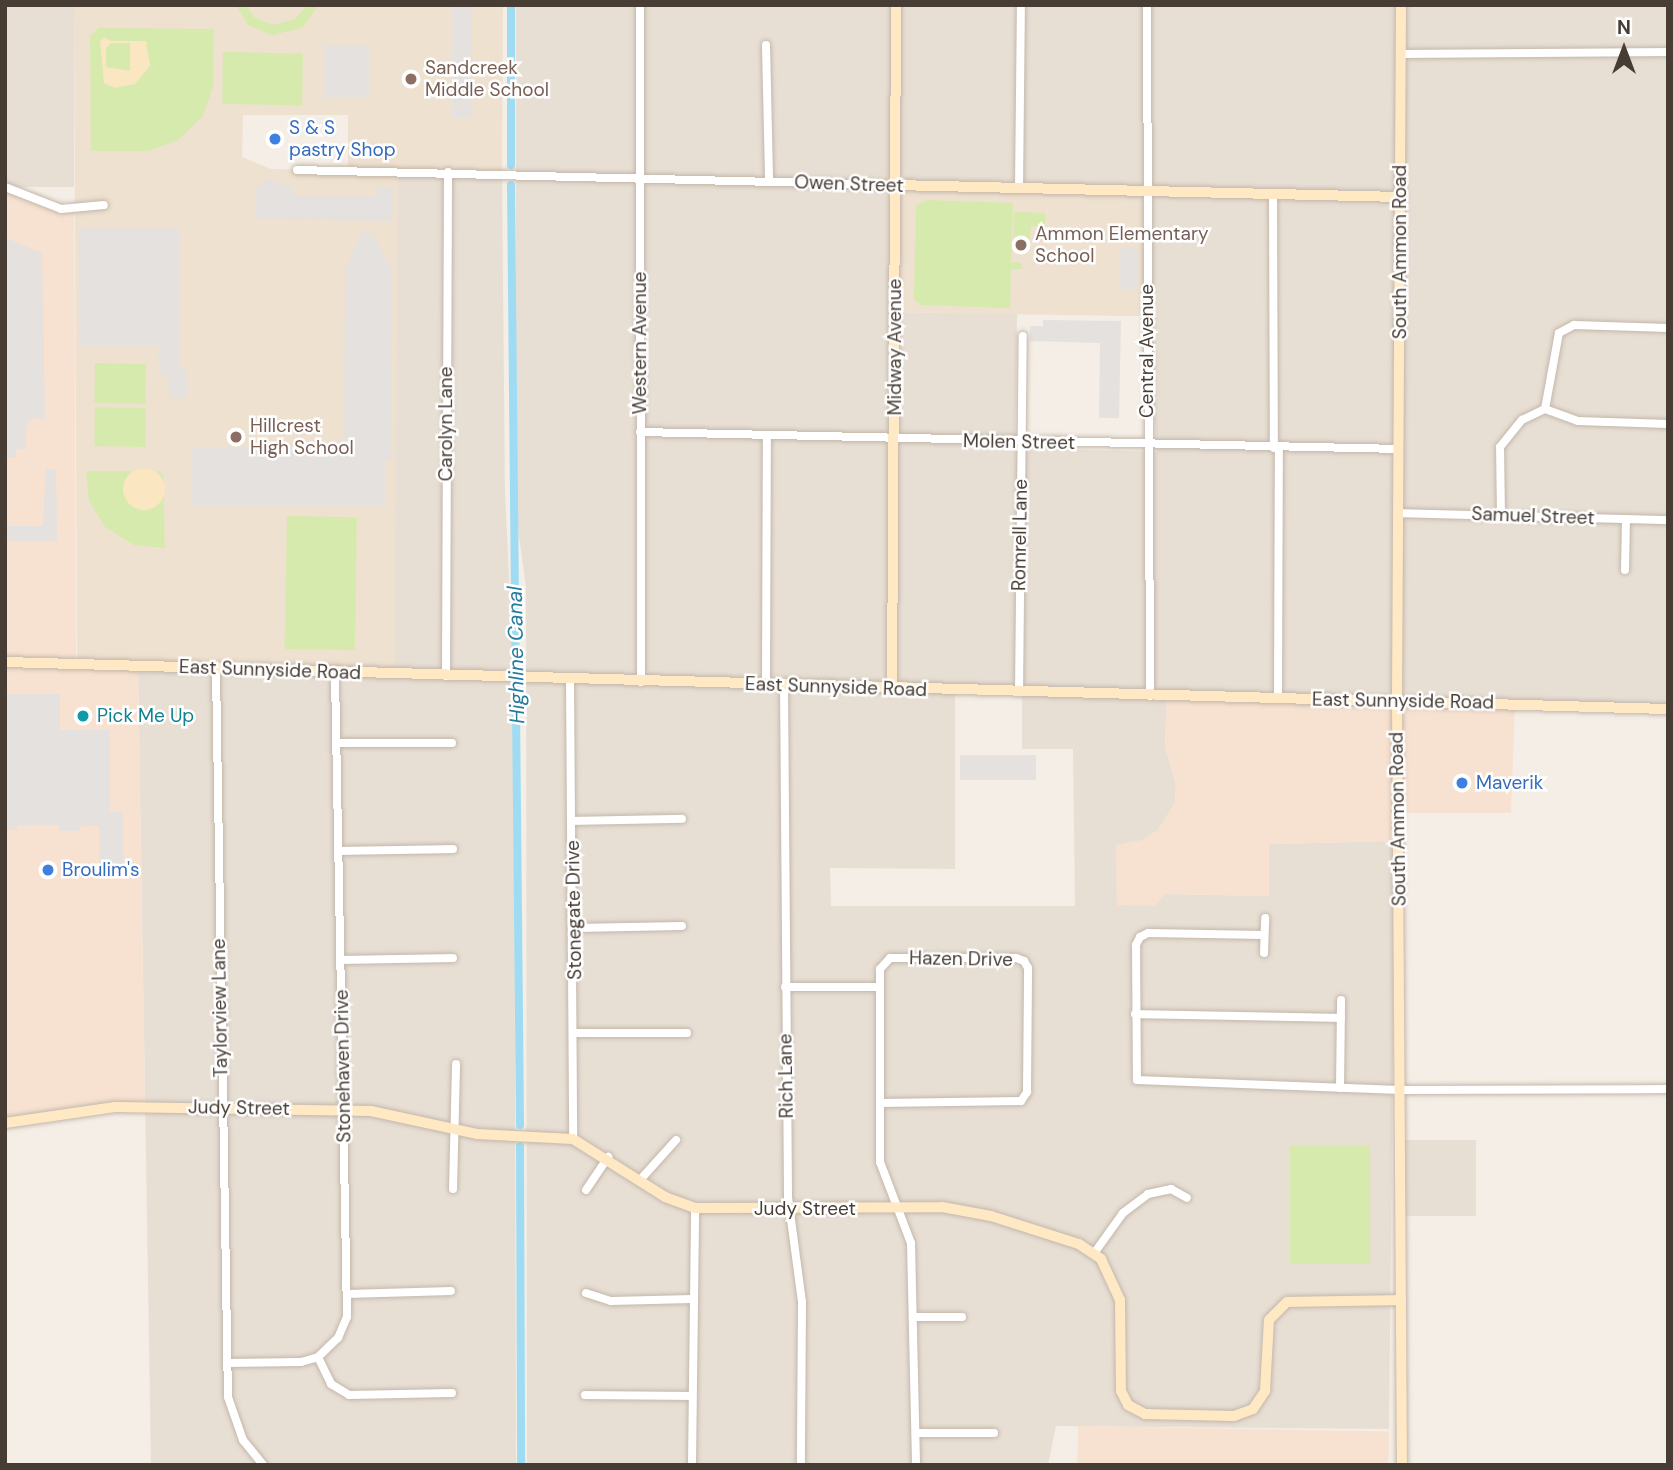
<!DOCTYPE html>
<html>
<head>
<meta charset="utf-8">
<style>
  body { margin:0 }
  #map { position:relative; width:1673px; height:1470px; overflow:hidden; background:#f4eee6; font-family:"DM Sans",sans-serif }
  div>[style] { position:absolute }
  [style*='--x'] { left:calc(var(--x)*1px); top:calc(var(--y)*1px); width:calc(var(--w)*1px); rotate:calc(var(--a)*1deg) }
  .residential>* { inset:0; background:#e8dfd4; transform-origin:0 0 }
  .commercial>* { inset:0; background:#f7e1d0; transform-origin:0 0 }
  .education>* { inset:0; background:#eee1cf; transform-origin:0 0 }
  .green>* { inset:0; background:#d7eaad; transform-origin:0 0 }
  .sand>* { inset:0; background:#fae6c0 }
  .round { border-radius:50% }
  .parking>* { inset:0; background:#e4e1de; transform-origin:0 0 }
  .canal>* { height:8px; margin:-4px; padding:0 4px; transform-origin:4px; border-radius:4px; background:#9fdcf3 }
  .roads { filter:drop-shadow(0 0 2px #c3b7ab) drop-shadow(0 0 2px #c3b7ab) }
  .street>* { height:8px; margin:-4px; padding:0 4px; transform-origin:4px; border-radius:4px; background:#fff }
  .secondary>* { height:10px; margin:-5px; padding:0 5px; transform-origin:5px; border-radius:5px; background:#ffe9c5 }
  .dots>* { width:19px; height:19px; translate:-50% -50%; box-sizing:border-box; border:4px solid #fff; border-radius:50% }
  span { translate:-50% -50%; white-space:nowrap; text-align:center; line-height:1.15; -webkit-text-stroke:5px #fff; paint-order:stroke }
  .education-label { font-size:19px; color:#785e54 }
  .left { translate:0 -50%; text-align:left }
  .shop-label { font-size:19px; color:#366cbe }
  .street-label { font-size:19px; color:#473d35 }
  .culture-label { font-size:19px; color:#0d838f }
  .water-label { font-size:21px; color:#257c9e; font-style:italic }
  .frame { position:absolute; inset:0; border:7px solid #473d35; pointer-events:none }
  .north { position:absolute; left:1589px; top:14px; width:70px; height:70px; -webkit-text-stroke:5px #fff; paint-order:stroke; rotate:0deg; font-size:19px; font-weight:700; line-height:28px; text-align:center; color:#473d35 }
  .north::after { content:''; display:block; margin:auto; width:24px; height:32px; background:#473d35; clip-path:polygon(50% 0,100% 100%,50% 72%,0 100%) }
</style>
</head>
<body>
<div id="map">
  <div class="residential">
    <i style="left:5px;top:5px;width:69px;height:182px"></i>
    <i style="clip-path:polygon(evenodd,516px 5px,1668px 5px,1668px 709px,1167px 697px,1165px 746px,1176px 785px,1175px 803px,1157px 831px,1142px 840px,1166px 894px,1269px 896px,1269px 844px,1395px 841px,1389px 1429px,1056px 1426px,1048px 1465px,527px 1465px,526px 587px,516px 515px,516px 5px,1146px 192px,1148px 318px,1157px 452px,1015px 448px,1017px 314px,895px 312px,1146px 192px,516px 5px,955px 690px,1022px 692px,1022px 749px,1073px 749px,1075px 906px,831px 906px,830px 868px,955px 869px,955px 690px)"></i>
    <i style="clip-path:polygon(398px 172px,502px 173px,505px 493px,514px 678px,516px 1465px,151px 1465px,138px 666px)"></i>
    <i style="left:1404px;top:1140px;width:72px;height:76px"></i>
  </div>
  <div class="commercial">
    <i style="clip-path:polygon(5px 187px,74px 210px,76px 663px,138px 666px,145px 1107px,5px 1123px)"></i>
    <i style="clip-path:polygon(1167px 696px,1515px 704px,1511px 813px,1399px 813px,1395px 841px,1269px 844px,1269px 896px,1166px 894px,1154px 906px,1117px 905px,1116px 845px,1142px 840px,1157px 831px,1175px 803px,1176px 785px,1165px 746px)"></i>
    <i style="left:1078px;top:1426px;width:311px;height:39px;rotate:1deg"></i>
  </div>
  <div class="education">
    <i style="clip-path:polygon(evenodd,74px 5px,503px 5px,502px 173px,398px 172px,394px 674px,77px 664px,74px 5px,243px 115px,348px 115px,348px 171px,271px 169px,242px 157px,243px 115px)"></i>
    <i style="left:895px;top:185px;width:251px;height:127px;rotate:1deg"></i>
  </div>
  <div class="green">
    <i style="clip-path:polygon(236px 5px,246px 5px,254px 17px,273px 25px,295px 19px,307px 5px,319px 5px,302px 28px,272px 35px,248px 25px)"></i>
    <i style="clip-path:polygon(99px 28px,214px 29px,213px 87px,203px 116px,178px 140px,148px 151px,91px 151px,90px 36px)"></i>
    <i style="left:223px;top:52px;width:80px;height:52px;rotate:1deg"></i>
    <i style="clip-path:polygon(926px 200px,1013px 203px,1011px 262px,1022px 263px,1022px 269px,1011px 269px,1010px 308px,921px 305px,914px 299px,916px 206px)"></i>
    <i style="clip-path:polygon(1014px 212px,1045px 213px,1045px 227px,1031px 226px,1030px 240px,1013px 240px)"></i>
    <i style="left:95px;top:363px;width:51px;height:40px;rotate:1deg"></i>
    <i style="left:95px;top:407px;width:51px;height:39px;rotate:1deg"></i>
    <i style="clip-path:polygon(86px 471px,159px 471px,163px 476px,165px 548px,134px 545px,105px 527px,89px 501px)"></i>
    <i style="left:287px;top:516px;width:70px;height:133px;rotate:1deg"></i>
    <i style="left:1290px;top:1146px;width:80px;height:118px"></i>
  </div>
  <div class="sand">
    <i style="clip-path:polygon(evenodd,104px 37px,111px 41px,146px 41px,150px 66px,135px 84px,115px 88px,104px 83px,100px 42px,104px 37px,111px 43px,130px 43px,130px 71px,106px 67px,106px 48px,111px 43px)"></i>
    <i class="round" style="left:123px;top:468px;width:42px;height:42px"></i>
  </div>
  <div class="parking">
    <i style="left:452px;top:5px;width:20px;height:112px"></i>
    <i style="left:324px;top:45px;width:45px;height:52px"></i>
    <i style="clip-path:polygon(266px 179px,291px 187px,295px 195px,377px 196px,377px 187px,393px 187px,392px 221px,256px 219px,256px 189px)"></i>
    <i style="clip-path:polygon(79px 227px,180px 227px,180px 370px,188px 370px,188px 398px,170px 398px,166px 373px,159px 373px,158px 345px,79px 345px)"></i>
    <i style="clip-path:polygon(363px 232px,372px 233px,387px 262px,392px 262px,392px 460px,385px 460px,385px 505px,192px 505px,192px 447px,295px 447px,296px 442px,344px 442px,345px 269px)"></i>
    <i style="clip-path:polygon(5px 238px,42px 253px,45px 419px,31px 419px,26px 425px,26px 449px,16px 449px,16px 458px,5px 458px)"></i>
    <i style="left:1119px;top:248px;width:19px;height:42px"></i>
    <i style="clip-path:polygon(1043px 320px,1121px 321px,1119px 418px,1099px 418px,1100px 343px,1030px 341px,1030px 326px,1043px 326px)"></i>
    <i style="clip-path:polygon(46px 469px,56px 469px,57px 541px,5px 541px,5px 526px,43px 526px)"></i>
    <i style="clip-path:polygon(5px 694px,60px 694px,60px 730px,110px 730px,110px 812px,123px 812px,123px 865px,99px 865px,99px 826px,81px 826px,80px 831px,59px 831px,59px 825px,17px 825px,17px 830px,5px 830px)"></i>
    <i style="left:960px;top:755px;width:76px;height:25px"></i>
  </div>
  <div class="canal">
    <i style="--x:511;--y:5;--w:160;--a:90"></i>
    <i style="--x:511;--y:185;--w:940;--a:89.45"></i>
    <i style="--x:520;--y:1146;--w:319;--a:89.8"></i>
  </div>
  <div class="roads">
    <div class="street">
      <i style="--x:640;--y:5;--w:677;--a:89.92"></i>
      <i style="--x:1147;--y:5;--w:691;--a:89.75"></i>
      <i style="--x:766;--y:45;--w:136;--a:88.7"></i>
      <i style="--x:1401;--y:54;--w:267;--a:-0.4"></i>
      <i style="--x:297;--y:170;--w:598;--a:1.44"></i>
      <i style="--x:5;--y:187;--w:60;--a:21.4"></i>
      <i style="--x:61;--y:209;--w:43;--a:-5.3"></i>
      <i style="--x:1019;--y:189;--w:184;--a:-89.4"></i>
      <i style="--x:1273;--y:194;--w:254;--a:89.8"></i>
      <i style="--x:1545;--y:409;--w:77;--a:-79.6"></i>
      <i style="--x:1559;--y:333;--w:17;--a:-28"></i>
      <i style="--x:1574;--y:325;--w:94;--a:1.8"></i>
      <i style="--x:640;--y:432;--w:758;--a:1.28"></i>
      <i style="--x:1398;--y:513;--w:270;--a:1.5"></i>
      <i style="--x:1501;--y:516;--w:69;--a:-90.8"></i>
      <i style="--x:1500;--y:447;--w:35;--a:-51"></i>
      <i style="--x:1522;--y:420;--w:25;--a:-26"></i>
      <i style="--x:1545;--y:409;--w:35;--a:20"></i>
      <i style="--x:1578;--y:421;--w:90;--a:1.9"></i>
      <i style="--x:1625;--y:570;--w:51;--a:-88.9"></i>
      <i style="--x:216;--y:669;--w:728;--a:89.06"></i>
      <i style="--x:228;--y:1397;--w:46;--a:70.8"></i>
      <i style="--x:243;--y:1440;--w:32;--a:51"></i>
      <i style="--x:446;--y:676;--w:504;--a:-89.77"></i>
      <i style="--x:570;--y:680;--w:459;--a:89.6"></i>
      <i style="--x:766;--y:685;--w:249;--a:-89.8"></i>
      <i style="--x:784;--y:685;--w:512;--a:89.55"></i>
      <i style="--x:788;--y:1197;--w:106;--a:82.4"></i>
      <i style="--x:802;--y:1302;--w:163;--a:90.4"></i>
      <i style="--x:1019;--y:692;--w:356;--a:-89.4"></i>
      <i style="--x:1278;--y:698;--w:250;--a:-89.8"></i>
      <i style="--x:338;--y:743;--w:114;--a:0"></i>
      <i style="--x:573;--y:821;--w:109;--a:-1.1"></i>
      <i style="--x:341;--y:851;--w:112;--a:-1"></i>
      <i style="--x:575;--y:928;--w:107;--a:-1.1"></i>
      <i style="--x:1264;--y:935;--w:116;--a:-179"></i>
      <i style="--x:1148;--y:933;--w:9;--a:153"></i>
      <i style="--x:1140;--y:937;--w:9;--a:117"></i>
      <i style="--x:1136;--y:945;--w:135;--a:89.6"></i>
      <i style="--x:1137;--y:1080;--w:263;--a:2.2"></i>
      <i style="--x:1400;--y:1090;--w:268;--a:-0.2"></i>
      <i style="--x:1264;--y:953;--w:35;--a:-88"></i>
      <i style="--x:342;--y:960;--w:111;--a:-1"></i>
      <i style="--x:785;--y:987;--w:95;--a:0"></i>
      <i style="--x:1135;--y:1014;--w:206;--a:1.1"></i>
      <i style="--x:575;--y:1033;--w:112;--a:0"></i>
      <i style="--x:1340;--y:1088;--w:88;--a:-89.3"></i>
      <i style="--x:880;--y:1103;--w:141;--a:-0.8"></i>
      <i style="--x:1021;--y:1101;--w:11;--a:-56"></i>
      <i style="--x:1027;--y:1092;--w:124;--a:-89.5"></i>
      <i style="--x:1028;--y:968;--w:8;--a:-120"></i>
      <i style="--x:1024;--y:961;--w:9;--a:-159"></i>
      <i style="--x:1016;--y:958;--w:126;--a:180"></i>
      <i style="--x:890;--y:958;--w:15;--a:132"></i>
      <i style="--x:880;--y:969;--w:193;--a:90"></i>
      <i style="--x:880;--y:1162;--w:87;--a:69.1"></i>
      <i style="--x:911;--y:1243;--w:222;--a:88.7"></i>
      <i style="--x:640;--y:1180;--w:54;--a:-48"></i>
      <i style="--x:453;--y:1189;--w:125;--a:-88.6"></i>
      <i style="--x:586;--y:1190;--w:40;--a:-56"></i>
      <i style="--x:1095;--y:1252;--w:48;--a:-54.3"></i>
      <i style="--x:1123;--y:1213;--w:31;--a:-37"></i>
      <i style="--x:1148;--y:1194;--w:24;--a:-12"></i>
      <i style="--x:1171;--y:1189;--w:18;--a:29"></i>
      <i style="--x:586;--y:1293;--w:26;--a:18"></i>
      <i style="--x:611;--y:1301;--w:81;--a:-1.4"></i>
      <i style="--x:347;--y:1294;--w:104;--a:-1.7"></i>
      <i style="--x:915;--y:1317;--w:47;--a:0"></i>
      <i style="--x:318;--y:1357;--w:30;--a:64"></i>
      <i style="--x:331;--y:1384;--w:21;--a:31"></i>
      <i style="--x:349;--y:1395;--w:103;--a:-1.1"></i>
      <i style="--x:227;--y:1363;--w:74;--a:-0.8"></i>
      <i style="--x:301;--y:1362;--w:18;--a:-16"></i>
      <i style="--x:318;--y:1357;--w:28;--a:-44"></i>
      <i style="--x:338;--y:1338;--w:23;--a:-67"></i>
      <i style="--x:347;--y:1317;--w:645;--a:-91.07"></i>
      <i style="--x:585;--y:1395;--w:107;--a:0.5"></i>
      <i style="--x:916;--y:1433;--w:78;--a:0"></i>
      <i style="--x:692;--y:1465;--w:257;--a:-89.3"></i>
    </div>
    <div class="secondary">
      <i style="--x:1401;--y:5;--w:695;--a:90.33"></i>
      <i style="--x:1397;--y:700;--w:765;--a:89.63"></i>
      <i style="--x:895;--y:185;--w:506;--a:1.36"></i>
      <i style="--x:5;--y:662;--w:1664;--a:1.62"></i>
      <i style="--x:892;--y:689;--w:684;--a:-89.66"></i>
      <i style="--x:5;--y:1123;--w:111;--a:-8.3"></i>
      <i style="--x:115;--y:1107;--w:256;--a:0.9"></i>
      <i style="--x:371;--y:1111;--w:108;--a:12.2"></i>
      <i style="--x:477;--y:1134;--w:96;--a:3"></i>
      <i style="--x:573;--y:1139;--w:109;--a:32.2"></i>
      <i style="--x:665;--y:1197;--w:32;--a:20"></i>
      <i style="--x:695;--y:1208;--w:247;--a:-0.2"></i>
      <i style="--x:942;--y:1207;--w:50;--a:10.4"></i>
      <i style="--x:991;--y:1216;--w:92;--a:17.7"></i>
      <i style="--x:1079;--y:1244;--w:27;--a:34"></i>
      <i style="--x:1101;--y:1259;--w:45;--a:65.1"></i>
      <i style="--x:1120;--y:1300;--w:91;--a:89.4"></i>
      <i style="--x:1121;--y:1391;--w:16;--a:63"></i>
      <i style="--x:1128;--y:1405;--w:19;--a:28"></i>
      <i style="--x:1145;--y:1414;--w:89;--a:1.3"></i>
      <i style="--x:1234;--y:1416;--w:20;--a:-20"></i>
      <i style="--x:1253;--y:1409;--w:22;--a:-56"></i>
      <i style="--x:1265;--y:1391;--w:71;--a:-86.8"></i>
      <i style="--x:1269;--y:1320;--w:25;--a:-45"></i>
      <i style="--x:1287;--y:1302;--w:114;--a:-1"></i>
    </div>
  </div>
  <div class="dots">
    <i style="left:411px;top:79px;background:#8d6e63"></i>
    <i style="left:275px;top:139px;background:#3f7fe0"></i>
    <i style="left:1021px;top:245px;background:#8d6e63"></i>
    <i style="left:236px;top:437px;background:#8d6e63"></i>
    <i style="left:83px;top:716px;background:#0f9aa8"></i>
    <i style="left:1462px;top:783px;background:#3f7fe0"></i>
    <i style="left:48px;top:870px;background:#3f7fe0"></i>
  </div>
  <div class="education-label">
    <span class="left" style="left:425px;top:79px">Sandcreek<br>Middle School</span>
    <span class="left" style="left:1035px;top:245px">Ammon Elementary<br>School</span>
    <span class="left" style="left:250px;top:437px">Hillcrest<br>High School</span>
  </div>
  <div class="shop-label">
    <span class="left" style="left:289px;top:139px">S &amp; S<br>pastry Shop</span>
    <span class="left" style="left:1476px;top:783px">Maverik</span>
    <span class="left" style="left:62px;top:870px">Broulim's</span>
  </div>
  <div class="street-label">
    <span style="left:849px;top:184px;rotate:2deg">Owen Street</span>
    <span style="left:1400px;top:252px;rotate:-90deg">South Ammon Road</span>
    <span style="left:640px;top:343px;rotate:-90deg">Western Avenue</span>
    <span style="left:895px;top:347px;rotate:-90deg">Midway Avenue</span>
    <span style="left:1147px;top:351px;rotate:-90deg">Central Avenue</span>
    <span style="left:446px;top:424px;rotate:-90deg">Carolyn Lane</span>
    <span style="left:1019px;top:442px;rotate:1deg">Molen Street</span>
    <span style="left:1533px;top:516px;rotate:2deg">Samuel Street</span>
    <span style="left:1020px;top:535px;rotate:-89deg">Romrell Lane</span>
    <span style="left:270px;top:670px;rotate:2deg">East Sunnyside Road</span>
    <span style="left:836px;top:687px;rotate:2deg">East Sunnyside Road</span>
    <span style="left:1403px;top:701px;rotate:1deg">East Sunnyside Road</span>
    <span style="left:1398px;top:819px;rotate:-91deg">South Ammon Road</span>
    <span style="left:574px;top:910px;rotate:-91deg">Stonegate Drive</span>
    <span style="left:961px;top:959px;rotate:1deg">Hazen Drive</span>
    <span style="left:220px;top:1008px;rotate:-91deg">Taylorview Lane</span>
    <span style="left:343px;top:1066px;rotate:-91deg">Stonehaven Drive</span>
    <span style="left:786px;top:1076px;rotate:-91deg">Rich Lane</span>
    <span style="left:239px;top:1108px;rotate:1deg">Judy Street</span>
    <span style="left:805px;top:1209px">Judy Street</span>
  </div>
  <div class="culture-label">
    <span class="left" style="left:97px;top:716px">Pick Me Up</span>
  </div>
  <div class="water-label">
    <span style="left:516px;top:655px;rotate:-91deg">Highline Canal</span>
  </div>
  <div class="frame"></div>
  <div class="north">N</div>
</div>
</body>
</html>
